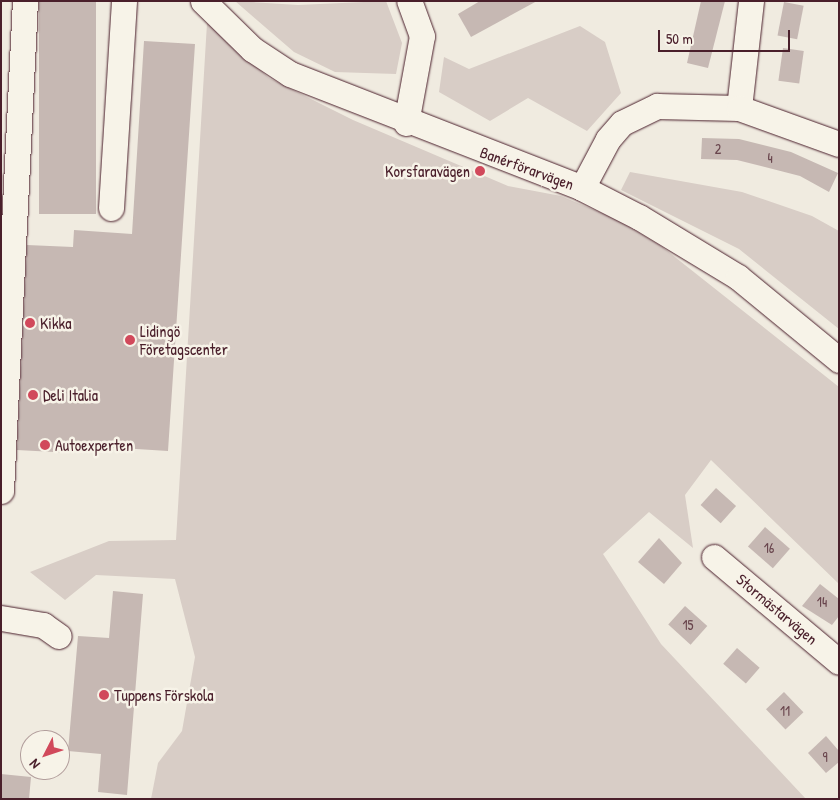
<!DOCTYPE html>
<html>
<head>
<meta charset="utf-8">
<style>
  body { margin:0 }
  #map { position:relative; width:840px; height:800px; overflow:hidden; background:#f0ebe0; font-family:"Patrick Hand",sans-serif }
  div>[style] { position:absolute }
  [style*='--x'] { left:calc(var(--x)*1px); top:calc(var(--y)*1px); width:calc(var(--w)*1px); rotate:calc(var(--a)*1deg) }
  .green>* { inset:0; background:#d8cdc6 }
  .building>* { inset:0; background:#c6b8b3; transform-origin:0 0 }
  .roads { filter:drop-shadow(0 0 1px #4a1f2b) drop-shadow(0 0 1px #4a1f2b) }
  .minor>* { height:25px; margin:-12.5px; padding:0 12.5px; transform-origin:12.5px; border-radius:12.5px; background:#f7f3e8 }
  .dots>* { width:14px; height:14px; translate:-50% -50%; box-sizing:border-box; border:2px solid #f7f3e8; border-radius:50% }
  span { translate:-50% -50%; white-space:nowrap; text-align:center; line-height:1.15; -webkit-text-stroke:5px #f7f3e8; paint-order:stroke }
  .number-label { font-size:14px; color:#69454d }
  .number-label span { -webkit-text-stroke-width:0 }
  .street-label { font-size:16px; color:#4a1f2b }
  .poi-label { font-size:16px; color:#4a1f2b }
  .right { translate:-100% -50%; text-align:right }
  .left { translate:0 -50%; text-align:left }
  .frame { position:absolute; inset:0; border:2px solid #4a1f2b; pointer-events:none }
  .north { position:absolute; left:20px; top:730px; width:50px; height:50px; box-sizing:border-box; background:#f7f3e8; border:1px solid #b29e9c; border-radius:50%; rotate:229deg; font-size:14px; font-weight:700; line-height:20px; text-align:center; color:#4a1f2b }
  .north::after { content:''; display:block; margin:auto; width:18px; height:22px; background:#d1495b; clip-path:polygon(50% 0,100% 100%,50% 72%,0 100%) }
  .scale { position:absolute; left:658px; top:30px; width:132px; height:22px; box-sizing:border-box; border:2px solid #4a1f2b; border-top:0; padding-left:6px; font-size:15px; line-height:18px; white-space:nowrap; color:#4a1f2b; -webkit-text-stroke:4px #f7f3e8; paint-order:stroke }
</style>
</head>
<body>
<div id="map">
  <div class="green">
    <i style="clip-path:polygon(235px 1px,298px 5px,386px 1px,402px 43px,396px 74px,335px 72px,294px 52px)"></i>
    <i style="clip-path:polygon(207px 23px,269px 78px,353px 120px,508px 186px,561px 196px,618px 220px,661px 246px,839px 387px,839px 584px,711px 460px,685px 495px,693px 548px,649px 512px,603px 554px,661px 644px,806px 799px,151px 799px,158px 763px,182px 731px,195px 657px,175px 579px,96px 575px,65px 600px,30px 572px,109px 541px,176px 540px)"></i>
    <i style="clip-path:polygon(580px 26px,605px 42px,621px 93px,587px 131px,528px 98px,490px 121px,439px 92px,444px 57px,469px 69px)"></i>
    <i style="clip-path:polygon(630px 172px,742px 192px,812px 216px,839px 231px,839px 329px,739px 249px,621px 190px)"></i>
  </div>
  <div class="building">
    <i style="left:39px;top:1px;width:57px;height:213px"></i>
    <i style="clip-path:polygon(480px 1px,537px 1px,471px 37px,458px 14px)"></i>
    <i style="clip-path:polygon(701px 1px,725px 1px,708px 68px,687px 63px)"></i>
    <i style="left:784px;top:2px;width:20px;height:34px;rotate:11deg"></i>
    <i style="clip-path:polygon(144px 41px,195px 44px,168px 451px,73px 445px,73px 453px,17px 450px,27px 245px,73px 247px,74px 230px,132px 234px)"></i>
    <i style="left:783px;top:48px;width:21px;height:33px;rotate:8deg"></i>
    <i style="clip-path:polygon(702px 138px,739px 139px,791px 152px,838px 173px,829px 192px,800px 176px,737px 160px,701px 159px)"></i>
    <i style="left:716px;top:488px;width:27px;height:23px;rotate:42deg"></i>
    <i style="left:765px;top:527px;width:33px;height:26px;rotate:41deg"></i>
    <i style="clip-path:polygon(659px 538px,682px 563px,664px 584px,638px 562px)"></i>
    <i style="clip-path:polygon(820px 584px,839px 599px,839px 616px,832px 625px,802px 606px)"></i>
    <i style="clip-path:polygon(113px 591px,143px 594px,127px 795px,98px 792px,101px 754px,68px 751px,78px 636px,109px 638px)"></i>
    <i style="left:685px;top:606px;width:30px;height:25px;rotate:42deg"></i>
    <i style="left:737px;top:648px;width:30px;height:21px;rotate:41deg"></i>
    <i style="left:784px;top:692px;width:28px;height:25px;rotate:46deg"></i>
    <i style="clip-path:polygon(826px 736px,839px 751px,839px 762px,826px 773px,808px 753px)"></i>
    <i style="clip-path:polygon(1px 774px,31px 777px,29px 799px,1px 799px)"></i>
  </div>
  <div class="roads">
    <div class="minor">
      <i style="--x:203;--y:1;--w:69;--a:44.4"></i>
      <i style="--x:252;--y:49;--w:45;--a:33.3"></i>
      <i style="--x:290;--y:74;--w:313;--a:21.3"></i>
      <i style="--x:582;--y:188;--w:64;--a:27"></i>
      <i style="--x:639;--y:217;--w:116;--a:31.2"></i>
      <i style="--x:738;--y:277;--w:131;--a:39.4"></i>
      <i style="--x:739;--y:108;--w:108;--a:-83.6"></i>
      <i style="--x:406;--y:123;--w:88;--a:-79.6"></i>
      <i style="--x:422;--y:36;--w:37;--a:-110"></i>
      <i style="--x:582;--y:188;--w:55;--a:-62"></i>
      <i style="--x:608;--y:139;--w:21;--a:-49"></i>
      <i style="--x:622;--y:123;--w:39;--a:-26"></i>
      <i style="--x:657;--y:106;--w:82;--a:1.4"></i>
      <i style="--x:739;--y:108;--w:106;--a:19.8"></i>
      <i style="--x:111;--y:208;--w:207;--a:-86.4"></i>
      <i style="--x:1;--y:491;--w:491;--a:-87.2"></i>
      <i style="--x:714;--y:557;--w:163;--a:40"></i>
      <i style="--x:1;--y:618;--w:43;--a:9.5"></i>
      <i style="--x:43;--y:625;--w:19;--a:35"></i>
    </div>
  </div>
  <div class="dots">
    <i style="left:480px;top:171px;background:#d1495b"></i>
    <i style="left:30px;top:323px;background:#d1495b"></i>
    <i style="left:130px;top:340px;background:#d1495b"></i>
    <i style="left:33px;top:395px;background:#d1495b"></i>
    <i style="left:45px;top:445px;background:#d1495b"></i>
    <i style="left:104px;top:695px;background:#d1495b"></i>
  </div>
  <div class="number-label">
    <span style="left:718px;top:149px">2</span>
    <span style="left:770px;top:158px">4</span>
    <span style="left:769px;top:548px">16</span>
    <span style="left:822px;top:602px">14</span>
    <span style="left:688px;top:625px">15</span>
    <span style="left:785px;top:711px">11</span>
    <span style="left:825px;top:757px">9</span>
  </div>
  <div class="street-label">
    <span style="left:527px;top:168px;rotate:20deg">Banérförarvägen</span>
    <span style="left:777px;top:609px;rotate:40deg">Stormästarvägen</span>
  </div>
  <div class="poi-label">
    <span class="right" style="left:470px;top:171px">Korsfaravägen</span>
    <span class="left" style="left:40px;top:323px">Kikka</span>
    <span class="left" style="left:140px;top:340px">Lidingö<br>Företagscenter</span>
    <span class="left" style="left:43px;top:395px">Deli Italia</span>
    <span class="left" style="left:55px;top:445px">Autoexperten</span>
    <span class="left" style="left:114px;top:695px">Tuppens Förskola</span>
  </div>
  <div class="frame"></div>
  <div class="north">N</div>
  <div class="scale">50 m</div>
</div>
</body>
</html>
